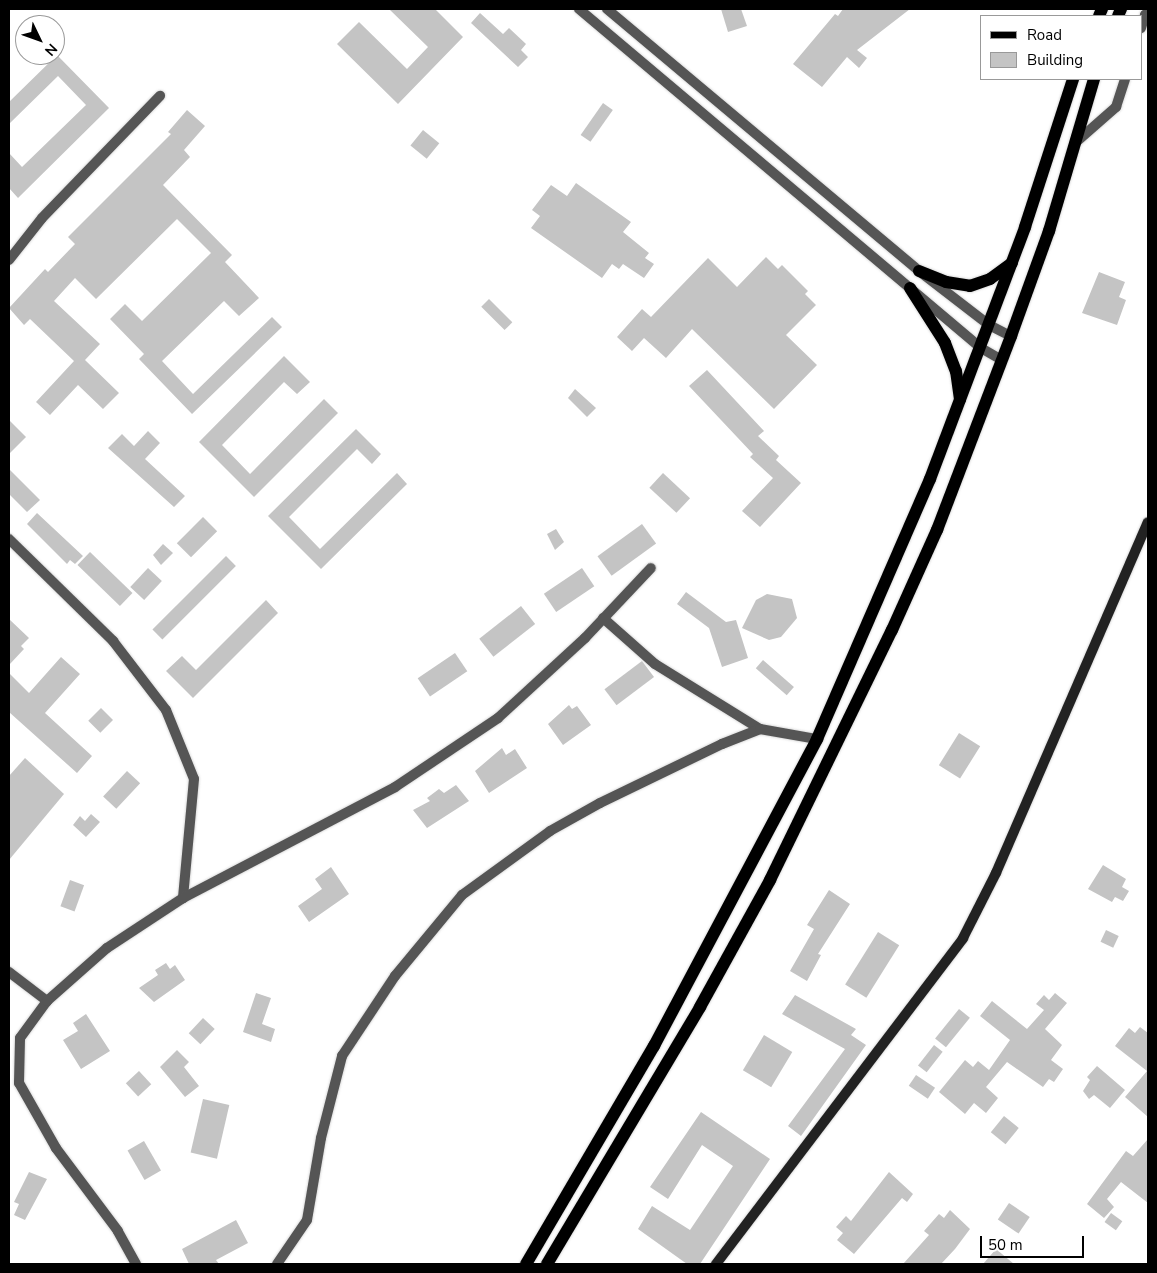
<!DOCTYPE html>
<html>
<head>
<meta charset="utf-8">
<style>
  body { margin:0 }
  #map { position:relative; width:1157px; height:1273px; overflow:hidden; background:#fff; font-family:"Nunito Sans",sans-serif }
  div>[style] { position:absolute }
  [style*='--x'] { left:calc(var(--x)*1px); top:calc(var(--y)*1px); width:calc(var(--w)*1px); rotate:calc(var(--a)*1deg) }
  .building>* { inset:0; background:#c4c4c4; transform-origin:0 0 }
  .roads { filter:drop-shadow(0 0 1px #dbdbdb) drop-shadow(0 0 1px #dbdbdb) }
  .street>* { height:10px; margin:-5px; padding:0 5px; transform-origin:5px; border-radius:5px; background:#555 }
  .secondary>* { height:10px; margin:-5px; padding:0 5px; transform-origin:5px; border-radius:5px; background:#222 }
  .primary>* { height:12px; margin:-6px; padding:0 6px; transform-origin:6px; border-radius:6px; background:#000 }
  span { translate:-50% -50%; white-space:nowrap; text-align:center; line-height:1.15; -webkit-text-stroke:5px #fff; paint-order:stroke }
  .frame { position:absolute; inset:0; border:10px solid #000; pointer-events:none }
  .legend { position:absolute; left:980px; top:15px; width:162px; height:65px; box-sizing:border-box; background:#fff; border:1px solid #999; margin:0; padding:6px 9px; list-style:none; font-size:15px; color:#000 }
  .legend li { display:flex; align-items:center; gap:10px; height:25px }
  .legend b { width:25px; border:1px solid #999 }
  .north { position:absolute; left:15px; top:15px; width:50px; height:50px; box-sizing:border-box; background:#fff; border:1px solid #999; border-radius:50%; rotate:132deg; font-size:14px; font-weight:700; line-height:20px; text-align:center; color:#000 }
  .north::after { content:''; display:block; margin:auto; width:18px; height:22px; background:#000; clip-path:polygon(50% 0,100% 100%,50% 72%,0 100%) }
  .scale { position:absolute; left:980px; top:1236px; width:104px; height:22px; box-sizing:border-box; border:2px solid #000; border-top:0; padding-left:6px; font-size:15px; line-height:18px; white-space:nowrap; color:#000; -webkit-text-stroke:4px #fff; paint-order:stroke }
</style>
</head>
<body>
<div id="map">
  <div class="building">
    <i style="clip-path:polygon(389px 9px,435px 9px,463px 37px,398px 104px,337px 44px,359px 22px,407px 69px,428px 47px)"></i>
    <i style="clip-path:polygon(721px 9px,741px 9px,747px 26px,728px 32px)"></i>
    <i style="clip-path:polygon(843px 9px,910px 9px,857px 50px,867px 58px,859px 68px,847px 57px,822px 87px,793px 64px,835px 14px,838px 16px)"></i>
    <i style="clip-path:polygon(480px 13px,503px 34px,509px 28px,526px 44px,521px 50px,528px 57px,518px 67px,471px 23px)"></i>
    <i style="clip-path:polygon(57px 55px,109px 108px,18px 198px,9px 188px,9px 153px,22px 167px,86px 105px,58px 76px,9px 124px,9px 102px)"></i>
    <i style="left:603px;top:103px;width:12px;height:39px;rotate:35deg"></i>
    <i style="clip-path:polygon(187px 110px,205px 126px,184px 150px,190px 157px,163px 185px,232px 255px,225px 262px,259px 298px,239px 316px,224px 301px,162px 361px,193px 394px,272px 317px,282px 327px,192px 414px,139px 359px,144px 354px,110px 319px,125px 304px,142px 321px,211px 253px,177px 219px,96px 299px,75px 278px,54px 301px,100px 344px,85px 360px,119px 393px,103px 409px,78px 385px,50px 415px,36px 402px,74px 361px,30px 319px,24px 325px,9px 308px,45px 269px,48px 272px,75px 244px,68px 237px,171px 134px,168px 132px)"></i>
    <i style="left:423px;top:130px;width:21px;height:20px;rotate:39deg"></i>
    <i style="clip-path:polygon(576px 183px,631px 222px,623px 232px,649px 253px,645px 258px,654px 264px,644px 278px,623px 264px,619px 269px,612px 264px,602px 278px,531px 228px,540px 216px,532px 210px,551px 185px,567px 196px)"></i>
    <i style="clip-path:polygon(766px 257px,778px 269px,782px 265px,808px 291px,805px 294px,816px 305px,786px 335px,817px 365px,774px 409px,692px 329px,666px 358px,644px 338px,632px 351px,617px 337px,642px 309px,651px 317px,708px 258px,737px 287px)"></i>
    <i style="clip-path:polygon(1099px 272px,1125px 282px,1119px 297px,1126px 300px,1117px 325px,1082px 313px)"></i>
    <i style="left:489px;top:299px;width:33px;height:11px;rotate:45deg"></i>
    <i style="clip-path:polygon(284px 356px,310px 382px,297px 394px,284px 382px,222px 445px,250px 474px,324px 399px,338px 413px,254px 497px,199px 442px)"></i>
    <i style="clip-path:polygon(707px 370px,764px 431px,758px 436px,779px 456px,776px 460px,801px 483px,760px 527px,742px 511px,773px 478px,750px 457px,753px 454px,689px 386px)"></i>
    <i style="clip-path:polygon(575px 389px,596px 408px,587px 417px,568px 398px)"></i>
    <i style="clip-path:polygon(9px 420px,26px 437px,9px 454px)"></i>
    <i style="clip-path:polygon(356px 429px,381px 454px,372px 464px,357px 449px,289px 517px,320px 549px,397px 473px,407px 484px,321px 569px,268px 516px)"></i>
    <i style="clip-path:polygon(148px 431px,160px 443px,145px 459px,185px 496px,174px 507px,108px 448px,122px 434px,134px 446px)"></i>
    <i style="clip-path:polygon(9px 469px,40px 500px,27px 512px,9px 494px)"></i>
    <i style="left:663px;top:473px;width:37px;height:20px;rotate:43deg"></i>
    <i style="clip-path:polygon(37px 513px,83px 556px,75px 564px,70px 560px,67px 564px,27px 524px)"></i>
    <i style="left:203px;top:517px;width:20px;height:37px;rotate:45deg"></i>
    <i style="left:642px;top:524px;width:24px;height:55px;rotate:54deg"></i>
    <i style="clip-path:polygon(556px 529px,564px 542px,555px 550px,547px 534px)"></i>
    <i style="clip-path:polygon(163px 544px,173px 553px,161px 565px,153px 555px)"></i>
    <i style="left:90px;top:552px;width:59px;height:18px;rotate:44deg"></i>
    <i style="left:226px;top:556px;width:14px;height:104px;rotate:45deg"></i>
    <i style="left:148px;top:568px;width:19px;height:26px;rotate:43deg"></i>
    <i style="left:582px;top:568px;width:22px;height:46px;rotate:56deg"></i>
    <i style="clip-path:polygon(686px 592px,726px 622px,736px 620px,748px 658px,722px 667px,709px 628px,677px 604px)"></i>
    <i style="clip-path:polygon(767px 594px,792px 599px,797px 618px,781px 637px,769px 640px,742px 628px,756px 600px)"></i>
    <i style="clip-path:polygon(266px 600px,278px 613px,193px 698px,166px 671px,182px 656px,196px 670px)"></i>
    <i style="left:521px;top:606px;width:23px;height:53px;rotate:52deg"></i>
    <i style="clip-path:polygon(9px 619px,29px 638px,21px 646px,24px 649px,9px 665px)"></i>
    <i style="left:455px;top:653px;width:22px;height:45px;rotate:56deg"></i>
    <i style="clip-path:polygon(61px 657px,80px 674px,45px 713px,92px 756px,77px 773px,9px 712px,9px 673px,29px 693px)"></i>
    <i style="left:763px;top:660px;width:41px;height:11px;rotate:41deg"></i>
    <i style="left:642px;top:661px;width:20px;height:47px;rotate:53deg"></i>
    <i style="clip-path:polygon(569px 705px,572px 709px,577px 706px,591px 725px,563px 745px,548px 724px)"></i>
    <i style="left:101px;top:708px;width:17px;height:18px;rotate:45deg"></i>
    <i style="left:959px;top:733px;width:25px;height:38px;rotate:32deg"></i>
    <i style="clip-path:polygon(502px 748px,506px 755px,515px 749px,527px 768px,489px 793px,475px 771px)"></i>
    <i style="clip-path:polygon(25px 758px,64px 794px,9px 860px,9px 776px)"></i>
    <i style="left:127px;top:771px;width:18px;height:35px;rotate:43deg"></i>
    <i style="clip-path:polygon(456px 785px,469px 801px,427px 828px,413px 810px,430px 801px,427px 798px,439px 789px,444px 793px)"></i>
    <i style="clip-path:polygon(91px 814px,100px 822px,86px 837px,73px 825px,80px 816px,85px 821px)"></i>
    <i style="clip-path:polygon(1103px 865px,1126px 879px,1122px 887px,1129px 891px,1123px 901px,1115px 897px,1112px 902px,1088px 889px)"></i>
    <i style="clip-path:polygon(331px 867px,349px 894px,309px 922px,298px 906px,322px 889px,315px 879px)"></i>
    <i style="left:70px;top:880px;width:15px;height:28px;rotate:20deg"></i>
    <i style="clip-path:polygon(829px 890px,850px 904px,818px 954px,821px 955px,807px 981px,790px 971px,814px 929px,807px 925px)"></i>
    <i style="left:1106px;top:930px;width:14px;height:13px;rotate:25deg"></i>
    <i style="left:878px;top:932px;width:25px;height:62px;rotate:32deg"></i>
    <i style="clip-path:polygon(166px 963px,170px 969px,175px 965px,185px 980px,154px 1002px,139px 988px,158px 975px,155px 970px)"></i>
    <i style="clip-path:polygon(256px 993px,271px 998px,262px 1024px,275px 1029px,271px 1042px,243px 1032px)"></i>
    <i style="clip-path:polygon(1055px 993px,1067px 1003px,1045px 1029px,1062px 1045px,1051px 1060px,1063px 1069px,1054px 1082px,1049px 1079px,1043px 1087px,1007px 1062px,986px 1087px,998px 1098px,986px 1113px,974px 1103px,965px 1114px,939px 1092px,965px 1060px,973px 1067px,978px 1061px,989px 1070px,1010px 1040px,980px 1016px,992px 1001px,1027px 1029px,1044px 1010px,1036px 1004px,1044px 995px,1049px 1000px)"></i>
    <i style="clip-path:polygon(795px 995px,856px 1029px,851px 1035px,866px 1045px,801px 1136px,788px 1126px,845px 1049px,782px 1014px)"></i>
    <i style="left:959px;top:1009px;width:14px;height:38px;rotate:39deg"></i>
    <i style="clip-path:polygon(86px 1014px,110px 1051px,81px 1069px,63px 1040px,78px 1031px,73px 1023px)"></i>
    <i style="left:203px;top:1018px;width:16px;height:21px;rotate:43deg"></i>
    <i style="clip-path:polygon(1140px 1027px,1148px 1033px,1148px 1117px,1125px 1097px,1147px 1071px,1115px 1046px,1129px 1028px,1135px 1033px)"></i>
    <i style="left:764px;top:1035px;width:33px;height:41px;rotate:31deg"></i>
    <i style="left:934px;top:1045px;width:11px;height:26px;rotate:38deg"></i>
    <i style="clip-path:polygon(177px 1050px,189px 1062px,184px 1067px,199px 1086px,185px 1097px,160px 1067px)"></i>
    <i style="clip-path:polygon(1097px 1066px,1125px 1090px,1110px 1108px,1094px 1095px,1089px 1099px,1083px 1091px,1090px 1080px,1087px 1077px)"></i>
    <i style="left:139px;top:1071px;width:18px;height:18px;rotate:47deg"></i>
    <i style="left:916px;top:1075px;width:23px;height:13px;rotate:34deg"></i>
    <i style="left:203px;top:1099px;width:27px;height:55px;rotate:13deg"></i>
    <i style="clip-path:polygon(701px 1112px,770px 1159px,700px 1264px,687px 1264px,638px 1229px,652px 1206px,690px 1230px,733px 1166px,702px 1145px,668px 1199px,650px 1187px)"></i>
    <i style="left:1004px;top:1116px;width:19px;height:21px;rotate:39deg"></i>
    <i style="clip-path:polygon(1148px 1139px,1148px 1203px,1121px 1182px,1107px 1199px,1114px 1207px,1104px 1218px,1087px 1204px,1126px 1151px,1133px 1156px)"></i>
    <i style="left:144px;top:1141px;width:34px;height:19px;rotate:60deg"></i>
    <i style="clip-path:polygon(29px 1172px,47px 1179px,25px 1220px,14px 1215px,19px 1204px,14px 1202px)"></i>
    <i style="clip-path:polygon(889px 1172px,913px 1194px,907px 1202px,902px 1198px,854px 1254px,837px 1240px,843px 1233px,836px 1227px,846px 1216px,851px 1221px)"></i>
    <i style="left:1009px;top:1203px;width:25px;height:20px;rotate:34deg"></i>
    <i style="clip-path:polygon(950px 1210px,970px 1229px,955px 1249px,941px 1264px,903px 1264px,929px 1235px,924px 1231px,939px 1214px,944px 1218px)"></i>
    <i style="left:1111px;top:1213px;width:14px;height:11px;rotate:36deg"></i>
    <i style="clip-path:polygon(236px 1220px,248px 1243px,216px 1260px,219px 1264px,189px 1264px,182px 1249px)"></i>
    <i style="clip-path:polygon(996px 1249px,1014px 1264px,983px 1264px)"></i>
  </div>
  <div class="roads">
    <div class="street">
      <i style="--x:579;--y:9;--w:526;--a:40.14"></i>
      <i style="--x:981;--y:348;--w:24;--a:30"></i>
      <i style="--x:607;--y:9;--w:407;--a:40"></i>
      <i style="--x:919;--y:271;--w:88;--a:37.6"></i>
      <i style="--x:989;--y:325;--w:25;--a:27"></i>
      <i style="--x:1141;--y:28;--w:14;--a:-73"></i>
      <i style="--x:1145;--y:15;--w:3;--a:18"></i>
      <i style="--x:1075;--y:143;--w:55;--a:-41.3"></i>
      <i style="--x:1116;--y:107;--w:29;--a:-72"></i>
      <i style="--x:9;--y:260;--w:53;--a:-51.8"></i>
      <i style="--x:42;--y:218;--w:170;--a:-46"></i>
      <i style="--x:9;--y:539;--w:146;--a:44.4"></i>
      <i style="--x:113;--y:641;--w:87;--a:52.5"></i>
      <i style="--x:166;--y:710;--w:74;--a:67.9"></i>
      <i style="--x:194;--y:779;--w:120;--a:95.3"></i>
      <i style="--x:603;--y:618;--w:69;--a:41.5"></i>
      <i style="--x:655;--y:664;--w:123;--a:31.8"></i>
      <i style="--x:9;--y:972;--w:48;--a:37.3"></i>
      <i style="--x:136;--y:1264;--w:38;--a:-119"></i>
      <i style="--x:118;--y:1231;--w:104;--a:-126.8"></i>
      <i style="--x:56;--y:1148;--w:75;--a:-119.6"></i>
      <i style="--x:19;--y:1083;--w:45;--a:-88.7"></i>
      <i style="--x:20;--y:1038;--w:46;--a:-53.9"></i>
      <i style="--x:47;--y:1001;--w:80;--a:-41.5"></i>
      <i style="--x:107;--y:948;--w:91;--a:-33.3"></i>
      <i style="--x:183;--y:898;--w:239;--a:-27.6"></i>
      <i style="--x:395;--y:787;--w:124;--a:-33.8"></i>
      <i style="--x:498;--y:718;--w:118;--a:-42.6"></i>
      <i style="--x:585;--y:638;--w:96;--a:-46.7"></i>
      <i style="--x:277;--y:1264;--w:53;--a:-55.7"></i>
      <i style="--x:307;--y:1220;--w:83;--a:-80.3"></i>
      <i style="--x:321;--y:1138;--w:85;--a:-75.6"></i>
      <i style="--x:342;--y:1056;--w:96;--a:-56.5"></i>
      <i style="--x:395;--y:976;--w:105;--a:-50.4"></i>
      <i style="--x:462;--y:895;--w:109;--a:-36"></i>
      <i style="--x:550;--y:831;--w:57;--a:-29.2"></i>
      <i style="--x:600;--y:803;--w:136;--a:-25.8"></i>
      <i style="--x:722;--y:744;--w:41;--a:-21.5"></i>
      <i style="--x:760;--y:729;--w:58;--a:10"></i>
    </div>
    <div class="secondary">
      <i style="--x:716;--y:1264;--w:409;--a:-52.8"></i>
      <i style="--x:963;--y:938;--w:73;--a:-63.1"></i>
      <i style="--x:996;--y:873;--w:382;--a:-66.6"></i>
    </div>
    <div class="primary">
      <i style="--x:1099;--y:16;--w:8;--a:-67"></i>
      <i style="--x:1118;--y:16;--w:8;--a:-67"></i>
      <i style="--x:919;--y:271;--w:29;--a:22"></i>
      <i style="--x:946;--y:282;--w:24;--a:9"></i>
      <i style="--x:970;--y:286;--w:21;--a:-19"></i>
      <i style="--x:990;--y:279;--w:27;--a:-36"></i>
      <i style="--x:910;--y:288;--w:65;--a:57.5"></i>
      <i style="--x:945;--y:343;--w:30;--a:69"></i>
      <i style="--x:956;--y:371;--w:29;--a:82"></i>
      <i style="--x:526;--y:1264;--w:253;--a:-59.6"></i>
      <i style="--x:654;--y:1046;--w:348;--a:-62"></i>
      <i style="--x:817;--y:739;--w:283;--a:-66.5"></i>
      <i style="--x:930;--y:479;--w:269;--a:-69.3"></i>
      <i style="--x:1025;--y:227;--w:156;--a:-72"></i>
      <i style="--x:547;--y:1264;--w:299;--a:-59.2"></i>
      <i style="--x:700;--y:1007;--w:145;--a:-61.1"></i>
      <i style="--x:770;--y:880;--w:278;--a:-64"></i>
      <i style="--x:892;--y:630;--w:110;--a:-65.8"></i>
      <i style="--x:937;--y:530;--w:208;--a:-69.1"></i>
      <i style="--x:1011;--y:336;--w:112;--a:-70.1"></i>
      <i style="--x:1049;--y:231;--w:159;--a:-73.5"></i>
    </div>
  </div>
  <div class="frame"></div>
  <ul class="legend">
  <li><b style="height:6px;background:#000"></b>Road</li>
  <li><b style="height:14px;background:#c4c4c4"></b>Building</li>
  </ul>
  <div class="north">N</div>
  <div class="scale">50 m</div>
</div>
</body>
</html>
